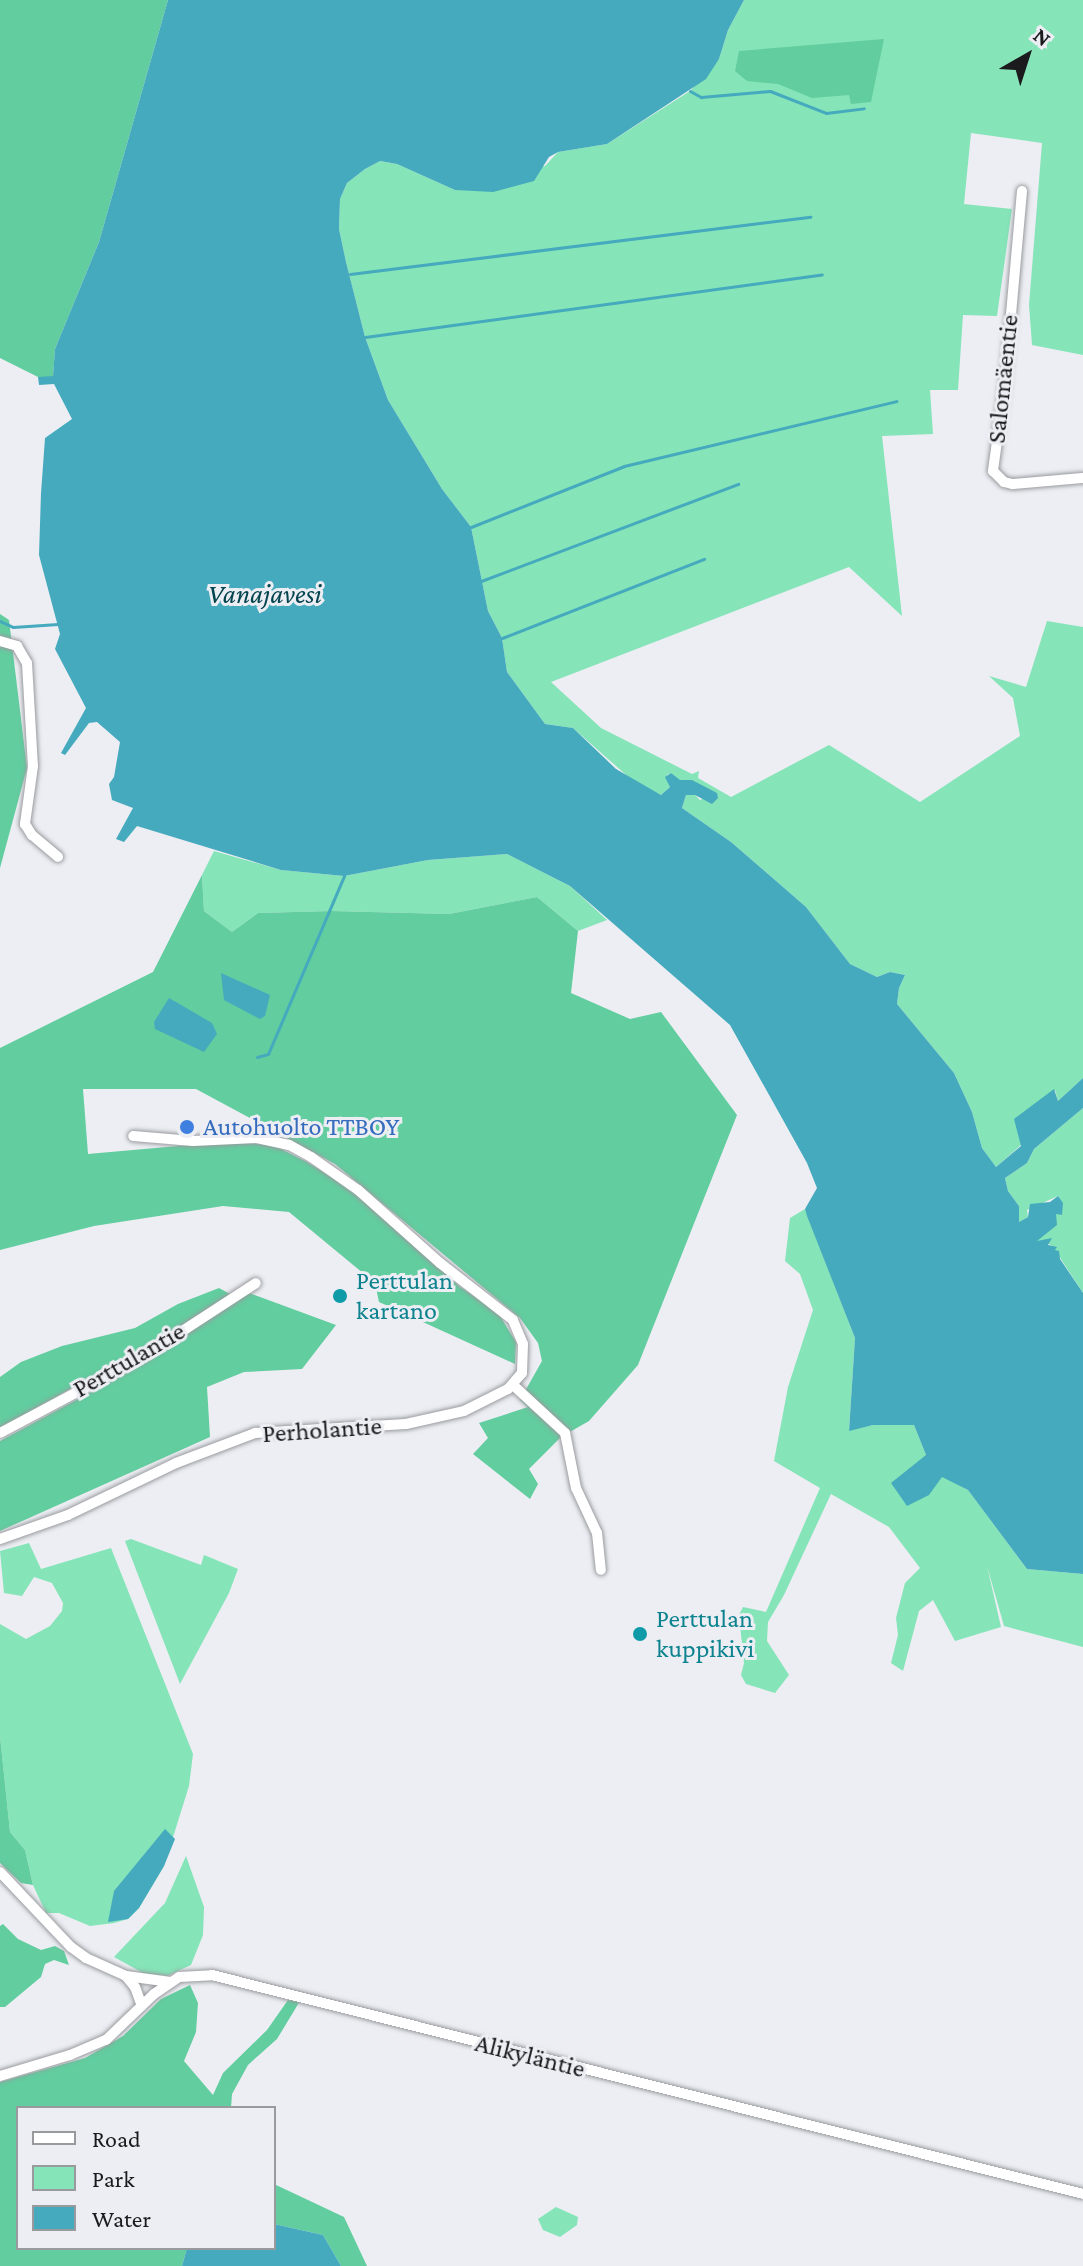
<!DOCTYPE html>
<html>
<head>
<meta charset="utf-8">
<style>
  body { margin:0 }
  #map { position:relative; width:1083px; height:2266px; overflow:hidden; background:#eceef3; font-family:"Crimson Pro",serif }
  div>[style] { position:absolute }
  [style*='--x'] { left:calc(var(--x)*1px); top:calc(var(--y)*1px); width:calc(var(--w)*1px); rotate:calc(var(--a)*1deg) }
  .green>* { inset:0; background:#85e4b8 }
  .forest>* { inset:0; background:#62cd9f }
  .water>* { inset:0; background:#45aabd }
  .stream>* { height:3px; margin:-1.5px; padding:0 1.5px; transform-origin:1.5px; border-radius:1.5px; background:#45aabd }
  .roads { filter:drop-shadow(0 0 2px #999b9f) drop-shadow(0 0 2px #999b9f) }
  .minor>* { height:10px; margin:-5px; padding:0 5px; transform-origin:5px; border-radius:5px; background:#fff }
  .dots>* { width:22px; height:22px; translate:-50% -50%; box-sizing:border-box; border:4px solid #eceef3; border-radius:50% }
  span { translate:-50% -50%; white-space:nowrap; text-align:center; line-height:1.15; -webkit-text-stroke:6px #eceef3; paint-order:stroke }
  .street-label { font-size:26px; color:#1b1b1d }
  .shop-label { font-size:26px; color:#366cbe }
  .left { translate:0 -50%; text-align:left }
  .culture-label { font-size:26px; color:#0d838f }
  .water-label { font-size:28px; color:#04444e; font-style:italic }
  .legend { position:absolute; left:16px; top:2106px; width:260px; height:144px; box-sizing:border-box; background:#eceef3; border:2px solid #989a9d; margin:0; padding:10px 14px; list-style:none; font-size:24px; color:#1b1b1d }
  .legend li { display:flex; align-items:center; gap:16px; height:40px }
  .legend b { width:40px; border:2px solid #989a9d }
  .north { position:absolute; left:987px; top:16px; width:80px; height:80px; -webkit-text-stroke:6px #eceef3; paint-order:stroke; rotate:39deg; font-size:22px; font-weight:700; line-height:32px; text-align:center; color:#1b1b1d }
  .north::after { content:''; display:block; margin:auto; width:28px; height:36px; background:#1b1b1d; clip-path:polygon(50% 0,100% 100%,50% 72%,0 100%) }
</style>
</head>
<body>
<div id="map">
  <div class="green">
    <i style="clip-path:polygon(744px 0,1083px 0,1083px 355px,1032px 345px,1029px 305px,1042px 143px,971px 133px,964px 204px,1012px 209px,997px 316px,963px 315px,958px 390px,930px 390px,933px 434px,882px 436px,902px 616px,849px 567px,551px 682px,601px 728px,692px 774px,699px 771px,698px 778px,731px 797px,829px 745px,920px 802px,1020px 736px,1013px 698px,989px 676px,1026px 687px,1047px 621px,1083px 627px,1083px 1078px,1058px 1101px,1055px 1090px,1021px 1145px,996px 1167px,982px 1148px,972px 1112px,954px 1073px,897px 1004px,899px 988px,905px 975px,890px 972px,877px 977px,850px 964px,806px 907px,731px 842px,682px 808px,686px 795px,695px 795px,700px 800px,717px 793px,679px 781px,671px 773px,667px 775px,670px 787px,661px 795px,633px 781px,573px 728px,545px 724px,507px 672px,502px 638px,488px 611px,471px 527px,442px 489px,388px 400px,365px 337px,346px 262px,339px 229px,340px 199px,347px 183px,365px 169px,380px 161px,397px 164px,455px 190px,545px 166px,558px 152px,607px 144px,690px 91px,719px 59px,728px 30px)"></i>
    <i style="clip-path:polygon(214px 851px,281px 870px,344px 876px,428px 860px,507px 854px,570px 886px,607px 920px,578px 931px,537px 897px,449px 914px,332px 911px,258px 913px,232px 932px,204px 911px,202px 875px)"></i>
    <i style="clip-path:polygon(1083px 1108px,1083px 1293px,1055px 1250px,1047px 1242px,1036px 1241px,1056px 1213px,1062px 1215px,1062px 1203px,1058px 1196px,1027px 1210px,1028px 1217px,1019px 1222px,1019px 1206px,1008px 1191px,1005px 1178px,1027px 1163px,1034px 1149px)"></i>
    <i style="clip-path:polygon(805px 1209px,855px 1338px,849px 1430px,873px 1425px,914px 1425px,926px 1455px,942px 1476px,968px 1490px,1027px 1569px,1083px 1574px,1083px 1647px,1004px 1626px,987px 1566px,1001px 1627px,955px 1641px,933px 1600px,919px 1611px,903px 1671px,891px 1663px,898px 1635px,896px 1618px,905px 1583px,920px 1568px,889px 1527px,831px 1494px,784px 1595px,768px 1622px,767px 1641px,789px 1675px,775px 1693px,746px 1684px,741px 1675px,744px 1663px,739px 1615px,743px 1607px,766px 1612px,820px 1488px,774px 1461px,788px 1387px,813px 1310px,800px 1274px,785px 1261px,790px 1218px)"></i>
    <i style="clip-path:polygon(131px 1539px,201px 1565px,204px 1555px,238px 1569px,229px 1593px,180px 1684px,125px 1541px)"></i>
    <i style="clip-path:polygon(29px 1543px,41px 1569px,111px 1548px,193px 1754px,189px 1786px,164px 1866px,139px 1908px,128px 1919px,114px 1923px,90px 1926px,59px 1913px,46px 1913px,33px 1885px,25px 1850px,10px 1832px,0 1736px,0 1624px,26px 1639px,50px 1626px,62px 1611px,63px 1603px,52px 1583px,34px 1577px,22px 1596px,4px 1593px,0 1551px)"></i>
    <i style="clip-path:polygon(186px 1856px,204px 1907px,203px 1935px,191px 1965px,167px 1976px,143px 1973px,114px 1957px,165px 1903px)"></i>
    <i style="clip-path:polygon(556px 2207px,578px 2217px,577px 2225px,560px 2237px,543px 2230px,538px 2219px)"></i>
  </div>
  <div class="forest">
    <i style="clip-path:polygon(0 0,168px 0,99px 242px,55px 349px,53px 377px,38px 377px,0 358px)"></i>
    <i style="clip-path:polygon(884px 39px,871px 102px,851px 104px,849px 95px,812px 98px,778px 84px,747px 81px,735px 71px,739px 51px)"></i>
    <i style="clip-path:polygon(0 614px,9px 620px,27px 768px,0 868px)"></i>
    <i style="clip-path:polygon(202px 875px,204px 911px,232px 932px,258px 913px,332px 911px,449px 914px,537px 897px,578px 931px,571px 993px,630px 1019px,661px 1012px,737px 1115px,638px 1365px,589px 1421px,561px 1437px,529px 1469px,538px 1484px,530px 1499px,473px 1454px,488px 1438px,479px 1423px,528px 1407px,520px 1400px,542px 1361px,538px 1343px,520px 1318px,335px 1164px,196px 1089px,83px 1089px,88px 1154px,234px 1141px,275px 1146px,305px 1161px,352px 1189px,460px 1287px,497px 1311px,516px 1342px,515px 1364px,379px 1302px,375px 1283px,289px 1212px,223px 1206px,94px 1226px,0 1250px,0 1048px,153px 972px)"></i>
    <i style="clip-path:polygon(219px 1288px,230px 1294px,165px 1336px,0 1428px,0 1377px,21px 1362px,62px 1346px,135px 1328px,178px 1304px)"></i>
    <i style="clip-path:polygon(249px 1293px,336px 1325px,302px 1369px,244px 1372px,207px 1387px,210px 1437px,0 1531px,0 1441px,130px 1371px)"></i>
    <i style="clip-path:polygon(0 1736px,10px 1832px,25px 1850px,33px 1885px,21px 1883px,0 1863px)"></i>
    <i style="clip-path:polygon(3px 1924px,18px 1939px,41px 1950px,55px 1946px,64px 1951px,69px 1965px,54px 1960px,45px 1964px,41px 1977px,5px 2007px,0 2007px,0 1926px)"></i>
    <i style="clip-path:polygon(190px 1985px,198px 2003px,196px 2032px,184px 2061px,213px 2095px,223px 2073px,267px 2030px,288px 2000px,300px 2001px,277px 2039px,248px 2065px,232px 2094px,231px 2108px,18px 2108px,18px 2248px,187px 2248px,182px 2266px,0 2266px,0 2082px,85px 2058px,123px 2036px,161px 1999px)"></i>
    <i style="clip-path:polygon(274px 2184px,344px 2217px,367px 2266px,341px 2266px,323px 2235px,274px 2224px)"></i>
  </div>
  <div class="water">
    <i style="clip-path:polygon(168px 0,744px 0,728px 30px,719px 59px,706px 79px,607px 144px,558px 152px,549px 157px,534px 181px,493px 192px,455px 190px,397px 164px,380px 161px,365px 169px,347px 183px,340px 199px,339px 229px,346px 262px,365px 337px,388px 400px,442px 489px,471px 527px,488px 611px,502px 638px,507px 672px,545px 724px,573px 728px,616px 769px,661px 795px,670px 787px,665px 777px,671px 773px,680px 780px,692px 780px,717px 793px,718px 798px,712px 804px,695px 795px,686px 795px,682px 808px,731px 842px,806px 907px,850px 964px,877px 977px,890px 972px,905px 975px,899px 988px,897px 1004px,954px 1073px,972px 1112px,982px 1148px,996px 1167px,1021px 1146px,1014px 1119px,1054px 1089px,1058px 1101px,1083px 1078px,1083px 1108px,1034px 1149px,1027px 1163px,1005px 1178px,1008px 1191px,1019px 1206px,1019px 1222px,1028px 1217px,1030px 1204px,1050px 1202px,1058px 1196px,1063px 1203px,1062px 1215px,1056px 1214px,1057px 1225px,1037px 1241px,1052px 1238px,1048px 1245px,1057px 1247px,1055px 1250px,1059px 1251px,1060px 1259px,1083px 1293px,1083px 1574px,1027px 1569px,968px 1490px,942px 1477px,929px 1495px,907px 1506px,891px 1483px,926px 1455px,914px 1425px,873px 1425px,849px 1431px,855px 1338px,807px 1216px,805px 1209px,817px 1188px,807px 1163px,730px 1025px,570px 886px,507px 854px,428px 860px,344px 876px,281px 870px,137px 826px,124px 842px,116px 839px,133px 808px,112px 800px,109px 784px,114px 777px,120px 742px,97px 722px,89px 723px,65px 755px,61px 753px,86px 708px,55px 649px,60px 634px,39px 555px,41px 493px,45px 438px,72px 419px,54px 384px,39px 385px,38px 377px,53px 376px,55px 349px,99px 242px)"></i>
    <i style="clip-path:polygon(221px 973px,270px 995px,265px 1016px,260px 1019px,224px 1000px)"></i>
    <i style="clip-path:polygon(169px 998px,212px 1023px,217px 1034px,204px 1052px,155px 1029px,154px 1022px)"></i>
    <i style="clip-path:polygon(165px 1829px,175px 1839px,164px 1866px,139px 1908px,128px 1919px,108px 1922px,114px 1891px)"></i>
    <i style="clip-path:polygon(274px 2224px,323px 2235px,341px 2266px,182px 2266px,187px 2248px,274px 2248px)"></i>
  </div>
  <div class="stream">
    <i style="--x:690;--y:91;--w:13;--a:29"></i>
    <i style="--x:701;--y:97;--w:69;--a:-5"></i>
    <i style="--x:770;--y:91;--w:60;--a:21.4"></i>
    <i style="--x:826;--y:113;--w:38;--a:-7"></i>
    <i style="--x:350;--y:274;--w:464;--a:-7.1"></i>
    <i style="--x:365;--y:337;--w:461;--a:-7.8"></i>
    <i style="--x:471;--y:527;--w:165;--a:-21.7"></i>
    <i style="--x:624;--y:466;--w:280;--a:-13.4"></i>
    <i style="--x:481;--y:581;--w:275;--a:-20.7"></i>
    <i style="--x:0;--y:621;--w:14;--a:25"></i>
    <i style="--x:13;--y:627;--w:45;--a:-3.8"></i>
    <i style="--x:502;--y:638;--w:217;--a:-21.4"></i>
    <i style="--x:257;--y:1057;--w:11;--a:-15"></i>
    <i style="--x:268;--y:1054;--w:194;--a:-66.9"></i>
  </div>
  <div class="roads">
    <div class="minor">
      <i style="--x:1022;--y:191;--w:193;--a:95.1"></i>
      <i style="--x:1005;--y:383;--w:89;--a:97.8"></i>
      <i style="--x:993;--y:471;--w:16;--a:45"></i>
      <i style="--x:1004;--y:482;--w:9;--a:13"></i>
      <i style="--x:1013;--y:484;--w:70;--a:-4.9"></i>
      <i style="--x:0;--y:641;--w:18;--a:16"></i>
      <i style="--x:17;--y:646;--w:20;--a:60"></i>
      <i style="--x:27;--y:663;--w:103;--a:86.7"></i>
      <i style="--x:33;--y:766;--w:59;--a:97.9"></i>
      <i style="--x:25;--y:824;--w:13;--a:58"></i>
      <i style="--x:32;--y:835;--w:34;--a:40"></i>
      <i style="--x:513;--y:1385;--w:71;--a:42.7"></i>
      <i style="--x:565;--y:1433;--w:56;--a:78.7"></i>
      <i style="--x:576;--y:1488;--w:50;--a:65"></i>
      <i style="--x:597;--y:1533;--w:37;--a:84"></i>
      <i style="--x:0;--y:1433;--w:160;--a:-28"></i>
      <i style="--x:141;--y:1358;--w:137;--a:-33.1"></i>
      <i style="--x:0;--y:1539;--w:72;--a:-19.4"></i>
      <i style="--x:68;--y:1515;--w:120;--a:-25.7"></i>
      <i style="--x:176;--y:1463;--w:85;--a:-20.8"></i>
      <i style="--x:255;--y:1433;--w:151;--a:-3.4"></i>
      <i style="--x:406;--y:1424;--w:59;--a:-12.6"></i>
      <i style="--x:464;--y:1411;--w:49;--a:-26.6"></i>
      <i style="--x:508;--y:1389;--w:21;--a:-49"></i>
      <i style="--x:522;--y:1373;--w:29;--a:-88"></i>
      <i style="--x:523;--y:1344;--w:26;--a:-113"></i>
      <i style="--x:513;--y:1320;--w:93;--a:-142"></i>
      <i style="--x:440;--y:1263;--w:110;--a:-138.3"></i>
      <i style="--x:358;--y:1190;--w:57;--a:-144.9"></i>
      <i style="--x:311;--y:1157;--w:25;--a:-151"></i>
      <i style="--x:289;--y:1145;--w:34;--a:-168"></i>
      <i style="--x:256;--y:1138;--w:63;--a:177.3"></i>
      <i style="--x:193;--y:1141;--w:60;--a:-175.2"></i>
      <i style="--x:0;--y:1872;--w:103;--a:46.6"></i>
      <i style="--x:71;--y:1947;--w:19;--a:36"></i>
      <i style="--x:86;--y:1958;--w:44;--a:24.2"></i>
      <i style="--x:126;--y:1976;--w:45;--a:7.6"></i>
      <i style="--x:126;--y:1976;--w:14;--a:51"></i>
      <i style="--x:135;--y:1987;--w:20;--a:70"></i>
      <i style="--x:0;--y:2076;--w:73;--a:-16.7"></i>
      <i style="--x:70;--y:2055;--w:39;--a:-23"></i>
      <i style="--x:106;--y:2040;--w:66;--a:-43.8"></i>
      <i style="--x:154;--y:1994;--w:30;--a:-34"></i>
      <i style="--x:179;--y:1977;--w:33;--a:-3"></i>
      <i style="--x:212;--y:1975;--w:898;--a:14.11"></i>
    </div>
  </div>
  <div class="dots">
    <i style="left:187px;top:1127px;background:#3f7fe0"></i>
    <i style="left:340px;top:1296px;background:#0f9aa8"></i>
    <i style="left:640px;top:1634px;background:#0f9aa8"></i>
  </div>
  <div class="street-label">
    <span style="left:1003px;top:379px;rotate:-84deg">Salomäentie</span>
    <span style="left:129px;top:1360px;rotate:-30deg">Perttulantie</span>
    <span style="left:322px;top:1430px;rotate:-4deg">Perholantie</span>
    <span style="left:530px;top:2056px;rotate:14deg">Alikyläntie</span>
  </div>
  <div class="shop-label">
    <span class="left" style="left:203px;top:1127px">Autohuolto TTBOY</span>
  </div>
  <div class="culture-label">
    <span class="left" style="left:356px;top:1296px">Perttulan<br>kartano</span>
    <span class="left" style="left:656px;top:1634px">Perttulan<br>kuppikivi</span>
  </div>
  <div class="water-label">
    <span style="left:265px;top:594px">Vanajavesi</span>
  </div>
  <ul class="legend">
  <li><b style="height:10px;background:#fff"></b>Road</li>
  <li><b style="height:22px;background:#85e4b8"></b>Park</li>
  <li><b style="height:22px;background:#45aabd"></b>Water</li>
  </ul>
  <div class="north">N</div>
</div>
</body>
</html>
